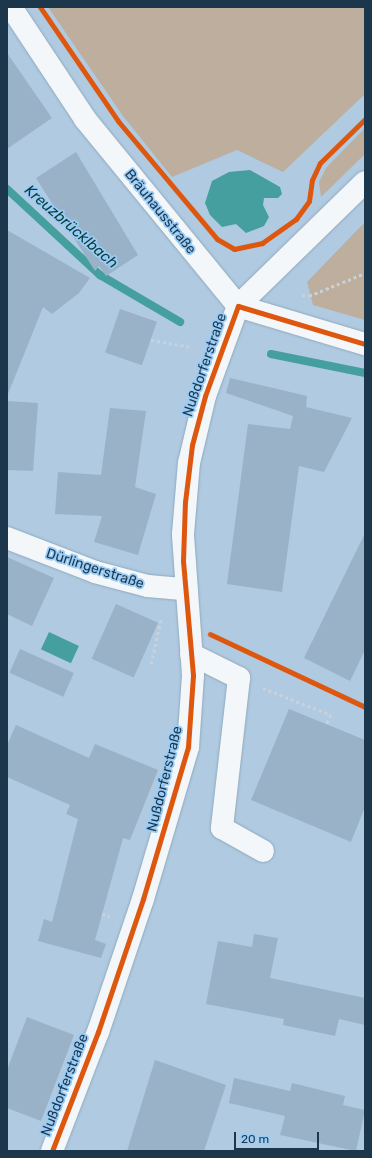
<!DOCTYPE html>
<html>
<head>
<meta charset="utf-8">
<style>
  body { margin:0 }
  #map { position:relative; width:372px; height:1158px; overflow:hidden; background:#afcae1; font-family:Rubik,sans-serif }
  div>[style] { position:absolute }
  [style*='--x'] { left:calc(var(--x)*1px); top:calc(var(--y)*1px); width:calc(var(--w)*1px); rotate:calc(var(--a)*1deg) }
  .green>* { inset:0; background:#bdae9e }
  .water>* { inset:0; background:#449f9e; transform-origin:0 0 }
  .stream>* { height:8px; margin:-4px; padding:0 4px; transform-origin:4px; border-radius:4px; background:#449f9e }
  .building>* { inset:0; background:#9ab2c7; transform-origin:0 0 }
  .path>* { height:2.5px; margin-top:-1.25px; transform-origin:0; background:repeating-linear-gradient(90deg,#c9d2da 0 3px,transparent 0 6px) }
  .roads { filter:drop-shadow(0 0 1px #91a9bd) drop-shadow(0 0 1px #91a9bd) }
  .minor>* { height:22px; margin:-11px; padding:0 11px; transform-origin:11px; border-radius:11px; background:#f3f7fa }
  .cycleway>* { height:5px; margin:-2.5px; padding:0 2.5px; transform-origin:2.5px; border-radius:2.5px; background:#de570f }
  span { translate:-50% -50%; white-space:nowrap; text-align:center; line-height:1.15; -webkit-text-stroke:3.5px #99ccf7; paint-order:stroke }
  .street-label { font-size:14px; color:#1c374c }
  .water-label { font-size:15px; color:#0c3d37; font-style:italic }
  .frame { position:absolute; inset:0; border:8px solid #1c374c; pointer-events:none }
  .scale { position:absolute; left:234px; top:1132px; width:85px; height:18px; box-sizing:border-box; border:2px solid #1c374c; border-top:0; padding-left:5px; font-size:12px; line-height:14px; white-space:nowrap; color:#1c374c; -webkit-text-stroke:3px #99ccf7; paint-order:stroke }
</style>
</head>
<body>
<div id="map">
  <div class="green">
    <i style="clip-path:polygon(48px 7px,365px 7px,365px 94px,283px 172px,237px 150px,172px 177px,123px 116px)"></i>
    <i style="clip-path:polygon(365px 128px,365px 154px,321px 197px,319px 182px,326px 168px)"></i>
    <i style="clip-path:polygon(365px 222px,365px 320px,313px 305px,307px 282px)"></i>
  </div>
  <div class="water">
    <i style="clip-path:polygon(250px 170px,280px 187px,282px 194px,278px 198px,264px 198px,263px 205px,269px 217px,264px 226px,246px 233px,236px 224px,222px 227px,210px 215px,205px 203px,212px 181px,229px 172px)"></i>
    <i style="left:49px;top:632px;width:33px;height:19px;rotate:25deg"></i>
  </div>
  <div class="stream">
    <i style="--x:7;--y:189;--w:127;--a:42.8"></i>
    <i style="--x:100;--y:275;--w:93;--a:30.4"></i>
    <i style="--x:271;--y:354;--w:96;--a:11.4"></i>
  </div>
  <div class="building">
    <i style="clip-path:polygon(7px 53px,52px 118px,7px 149px)"></i>
    <i style="clip-path:polygon(76px 152px,138px 255px,106px 276px,99px 266px,95px 271px,36px 178px)"></i>
    <i style="clip-path:polygon(7px 230px,90px 278px,79px 293px,52px 314px,43px 307px,8px 394px)"></i>
    <i style="left:120px;top:309px;width:39px;height:46px;rotate:19deg"></i>
    <i style="clip-path:polygon(230px 378px,307px 396px,306px 407px,352px 418px,324px 472px,299px 466px,282px 592px,227px 584px,248px 424px,290px 429px,293px 416px,226px 393px)"></i>
    <i style="clip-path:polygon(7px 401px,38px 403px,33px 471px,7px 470px)"></i>
    <i style="clip-path:polygon(110px 408px,146px 411px,135px 487px,156px 494px,138px 555px,94px 542px,102px 516px,55px 514px,58px 472px,101px 475px)"></i>
    <i style="clip-path:polygon(365px 533px,365px 650px,350px 681px,304px 658px)"></i>
    <i style="clip-path:polygon(7px 557px,54px 578px,32px 626px,7px 614px)"></i>
    <i style="left:116px;top:604px;width:46px;height:60px;rotate:24deg"></i>
    <i style="left:20px;top:649px;width:59px;height:26px;rotate:24deg"></i>
    <i style="clip-path:polygon(289px 709px,365px 740px,365px 807px,351px 842px,251px 800px)"></i>
    <i style="clip-path:polygon(16px 725px,89px 758px,95px 744px,158px 770px,130px 840px,123px 838px,95px 940px,106px 944px,101px 958px,38px 941px,44px 919px,52px 922px,78px 819px,66px 814px,70px 805px,7px 777px,7px 745px)"></i>
    <i style="clip-path:polygon(254px 934px,278px 938px,270px 978px,365px 998px,365px 1025px,339px 1019px,335px 1036px,283px 1025px,284px 1019px,206px 1004px,218px 941px,252px 947px)"></i>
    <i style="clip-path:polygon(27px 1017px,74px 1035px,41px 1121px,7px 1108px,7px 1070px)"></i>
    <i style="clip-path:polygon(155px 1060px,226px 1085px,204px 1151px,127px 1151px)"></i>
    <i style="clip-path:polygon(234px 1078px,290px 1091px,292px 1083px,345px 1096px,343px 1105px,365px 1110px,356px 1151px,280px 1135px,285px 1116px,229px 1103px)"></i>
  </div>
  <div class="path">
    <i style="--x:302;--y:295;--w:7;--a:8"></i>
    <i style="--x:309;--y:296;--w:61;--a:-22.3"></i>
    <i style="--x:151;--y:340;--w:41;--a:9.9"></i>
    <i style="--x:151;--y:664;--w:47;--a:-77.7"></i>
    <i style="--x:263;--y:688;--w:73;--a:21.7"></i>
    <i style="--x:331;--y:715;--w:10;--a:114"></i>
    <i style="--x:102;--y:914;--w:8;--a:14"></i>
  </div>
  <div class="roads">
    <div class="minor">
      <i style="--x:11;--y:7;--w:134;--a:56.5"></i>
      <i style="--x:85;--y:119;--w:242;--a:50.7"></i>
      <i style="--x:238;--y:306;--w:133;--a:16.7"></i>
      <i style="--x:7;--y:538;--w:94;--a:21.1"></i>
      <i style="--x:95;--y:572;--w:55;--a:14.8"></i>
      <i style="--x:148;--y:586;--w:37;--a:5"></i>
      <i style="--x:191;--y:654;--w:54;--a:26.6"></i>
      <i style="--x:239;--y:678;--w:151;--a:96.5"></i>
      <i style="--x:222;--y:828;--w:47;--a:29.3"></i>
      <i style="--x:52;--y:1151;--w:128;--a:-68.9"></i>
      <i style="--x:98;--y:1032;--w:140;--a:-71.3"></i>
      <i style="--x:143;--y:899;--w:159;--a:-73.5"></i>
      <i style="--x:188;--y:747;--w:72;--a:-86"></i>
      <i style="--x:193;--y:675;--w:141;--a:-94.1"></i>
      <i style="--x:183;--y:534;--w:71;--a:-85.2"></i>
      <i style="--x:189;--y:463;--w:69;--a:-76.6"></i>
      <i style="--x:205;--y:396;--w:96;--a:-69.9"></i>
      <i style="--x:238;--y:306;--w:177;--a:-44.3"></i>
    </div>
  </div>
  <div class="cycleway">
    <i style="--x:40;--y:7;--w:138;--a:55.6"></i>
    <i style="--x:118;--y:121;--w:154;--a:50"></i>
    <i style="--x:217;--y:239;--w:20;--a:30"></i>
    <i style="--x:234;--y:249;--w:29;--a:-12"></i>
    <i style="--x:262;--y:243;--w:42;--a:-35.2"></i>
    <i style="--x:296;--y:219;--w:22;--a:-54"></i>
    <i style="--x:309;--y:201;--w:21;--a:-82"></i>
    <i style="--x:312;--y:180;--w:19;--a:-65"></i>
    <i style="--x:320;--y:163;--w:63;--a:-44.4"></i>
    <i style="--x:210;--y:634;--w:171;--a:25.2"></i>
    <i style="--x:52;--y:1151;--w:128;--a:-68.9"></i>
    <i style="--x:98;--y:1032;--w:140;--a:-71.3"></i>
    <i style="--x:143;--y:899;--w:159;--a:-73.5"></i>
    <i style="--x:188;--y:747;--w:72;--a:-86"></i>
    <i style="--x:193;--y:675;--w:114;--a:-95"></i>
    <i style="--x:183;--y:561;--w:59;--a:-88.1"></i>
    <i style="--x:185;--y:502;--w:57;--a:-83"></i>
    <i style="--x:192;--y:445;--w:51;--a:-75.1"></i>
    <i style="--x:205;--y:396;--w:96;--a:-69.9"></i>
    <i style="--x:238;--y:306;--w:133;--a:16.7"></i>
  </div>
  <div class="street-label">
    <span style="left:160px;top:212px;rotate:51deg">Bräuhausstraße</span>
    <span style="left:205px;top:365px;rotate:-71deg">Nußdorferstraße</span>
    <span style="left:95px;top:569px;rotate:18deg">Dürlingerstraße</span>
    <span style="left:165px;top:779px;rotate:-76deg">Nußdorferstraße</span>
    <span style="left:65px;top:1085px;rotate:-69deg">Nußdorferstraße</span>
  </div>
  <div class="water-label">
    <span style="left:71px;top:227px;rotate:41deg">Kreuzbrücklbach</span>
  </div>
  <div class="frame"></div>
  <div class="scale">20 m</div>
</div>
</body>
</html>
